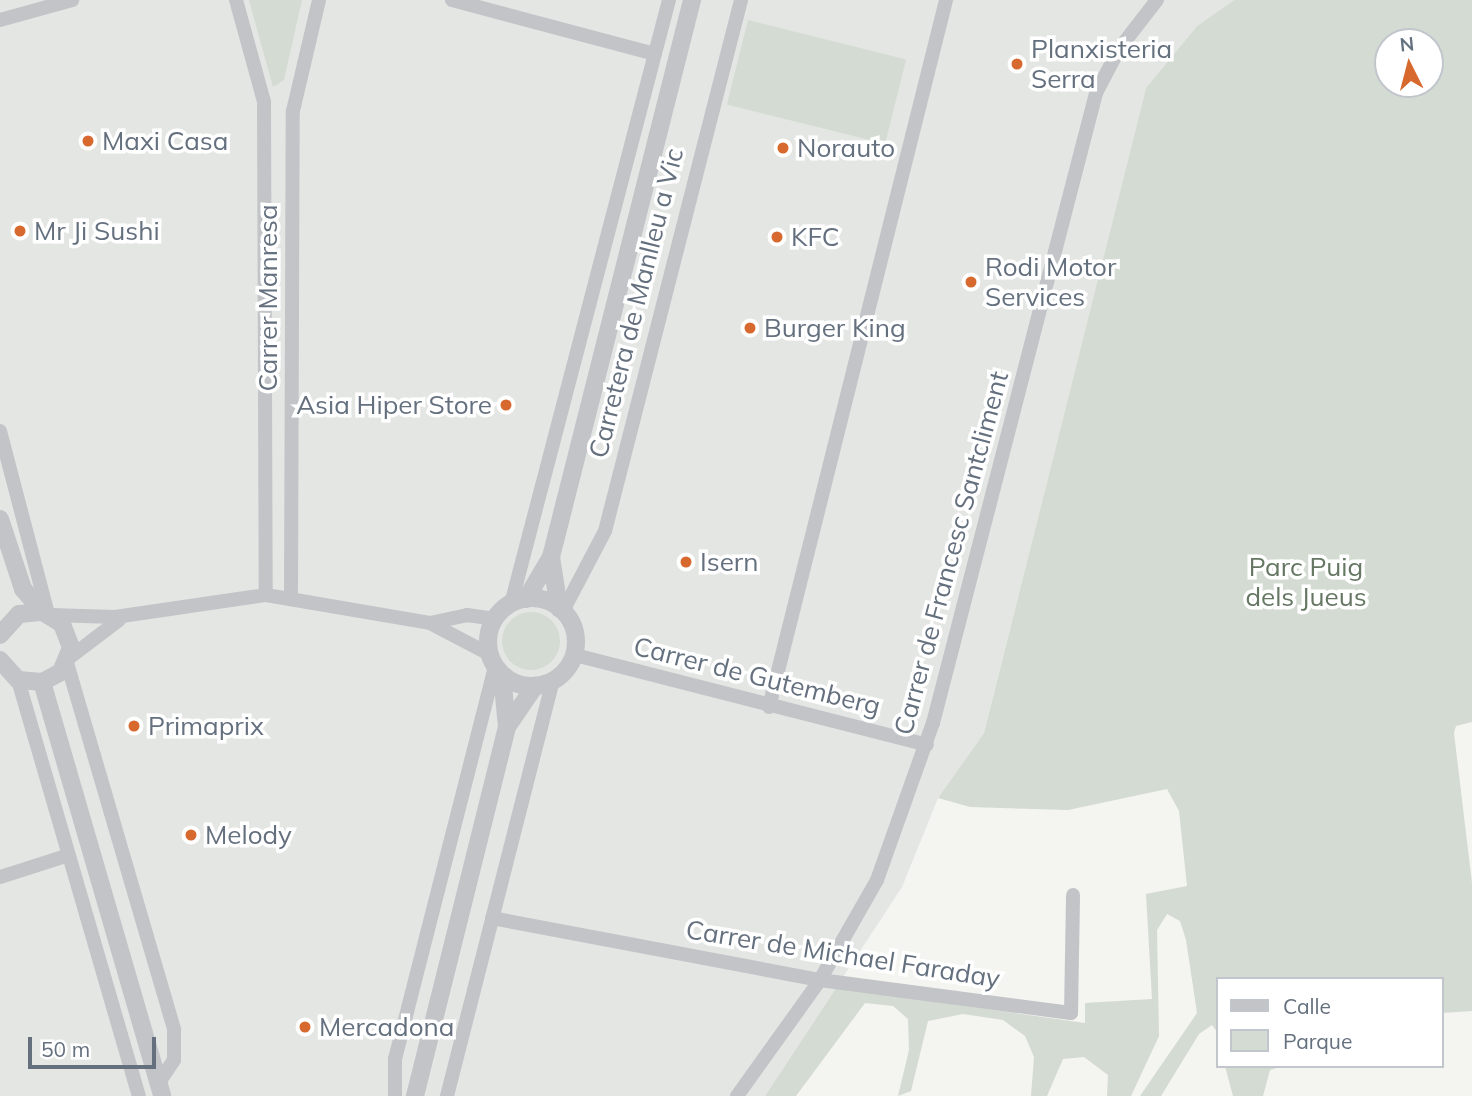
<!DOCTYPE html>
<html>
<head>
<meta charset="utf-8">
<style>
  body { margin:0 }
  #map { position:relative; width:1472px; height:1096px; overflow:hidden; background:#f4f4f0; font-family:Mulish,sans-serif }
  div>[style] { position:absolute }
  [style*='--x'] { left:calc(var(--x)*1px); top:calc(var(--y)*1px); width:calc(var(--w)*1px); rotate:calc(var(--a)*1deg) }
  .built>* { inset:0; background:#e4e6e4 }
  .green>* { inset:0; background:#d4dbd2; transform-origin:0 0 }
  .round { border-radius:50% }
  .minor>* { height:14px; margin:-7px; padding:0 7px; transform-origin:7px; border-radius:7px; background:#c2c4c8 }
  .tertiary>* { height:18px; margin:-9px; padding:0 9px; transform-origin:9px; border-radius:9px; background:#c2c4c8 }
  .tertiary>.ring { margin:-9px; padding:0; box-sizing:content-box; background:none; border:18px solid #c2c4c8; border-radius:50% }
  .dots>* { width:19px; height:19px; translate:-50% -50%; box-sizing:border-box; border:4px solid #fff; border-radius:50% }
  span { translate:-50% -50%; white-space:nowrap; text-align:center; line-height:1.15; -webkit-text-stroke:7px #fff; paint-order:stroke }
  .poi-label { font-size:26px; color:#65707f }
  .left { translate:0 -50%; text-align:left }
  .right { translate:-100% -50%; text-align:right }
  .street-label { font-size:26px; color:#65707f }
  .park-label { font-size:26px; color:#657763 }
  .legend { position:absolute; left:1216px; top:977px; width:228px; height:91px; box-sizing:border-box; background:#fff; border:2px solid #c1c6cc; margin:0; padding:9px 12px; list-style:none; font-size:21px; color:#65707f }
  .legend li { display:flex; align-items:center; gap:14px; height:35px }
  .legend b { width:35px; border:2px solid #c1c6cc }
  .north { position:absolute; left:1374px; top:28px; width:70px; height:70px; box-sizing:border-box; background:#fff; border:2px solid #c1c6cc; border-radius:50%; rotate:354deg; font-size:19px; font-weight:700; line-height:28px; text-align:center; color:#65707f }
  .north::after { content:''; display:block; margin:auto; width:24px; height:32px; background:#d7692e; clip-path:polygon(50% 0,100% 100%,50% 72%,0 100%) }
  .scale { position:absolute; left:28px; top:1037px; width:128px; height:32px; box-sizing:border-box; border:4px solid #65707f; border-top:0; padding-left:9px; font-size:21px; line-height:24px; white-space:nowrap; color:#65707f; -webkit-text-stroke:5px #fff; paint-order:stroke }
</style>
</head>
<body>
<div id="map">
  <div class="built">
    <i style="clip-path:polygon(0 0,1234px 0,1197px 26px,1146px 88px,984px 733px,938px 798px,902px 887px,765px 1096px,0 1096px)"></i>
  </div>
  <div class="green">
    <i style="clip-path:polygon(249px 0,302px 0,284px 80px,273px 87px)"></i>
    <i style="clip-path:polygon(evenodd,1234px 0,1472px 0,1472px 722px,1456px 726px,1454px 733px,1472px 883px,1472px 1011px,1442px 1013px,1442px 979px,1218px 979px,1218px 1033px,1212px 1025px,1199px 1034px,1161px 1096px,1140px 1096px,1197px 1013px,1186px 940px,1180px 921px,1167px 914px,1157px 930px,1159px 1036px,1131px 1096px,1107px 1096px,1108px 1075px,1084px 1057px,1063px 1059px,1047px 1096px,1031px 1096px,1034px 1057px,1025px 1036px,1003px 1020px,963px 1014px,928px 1021px,911px 1091px,898px 1096px,909px 1050px,908px 1019px,893px 1006px,865px 1003px,796px 1096px,765px 1096px,836px 988px,1085px 1023px,1085px 1003px,1152px 999px,1146px 894px,1187px 886px,1179px 811px,1167px 789px,1068px 810px,970px 807px,938px 798px,984px 733px,1146px 88px,1197px 26px,1234px 0,1388px 42px,1430px 42px,1430px 84px,1388px 84px,1388px 42px)"></i>
    <i style="left:748px;top:20px;width:163px;height:87px;rotate:14deg"></i>
    <i class="round" style="left:502px;top:612px;width:58px;height:58px"></i>
    <i style="clip-path:polygon(1225px 1066px,1283px 1066px,1270px 1070px,1263px 1096px,1233px 1096px)"></i>
  </div>
  <div class="minor">
    <i style="--x:236;--y:0;--w:106;--a:74.6"></i>
    <i style="--x:264;--y:102;--w:493;--a:89.8"></i>
    <i style="--x:452;--y:0;--w:210;--a:14.9"></i>
    <i style="--x:0;--y:20;--w:75;--a:-15.5"></i>
    <i style="--x:0;--y:431;--w:189;--a:75.3"></i>
    <i style="--x:291;--y:598;--w:487;--a:-89.8"></i>
    <i style="--x:293;--y:111;--w:114;--a:-76.8"></i>
    <i style="--x:511;--y:604;--w:624;--a:-75.34"></i>
    <i style="--x:563;--y:611;--w:90;--a:-62.3"></i>
    <i style="--x:605;--y:531;--w:548;--a:-75.63"></i>
    <i style="--x:51;--y:615;--w:64;--a:1.8"></i>
    <i style="--x:115;--y:617;--w:153;--a:-8.3"></i>
    <i style="--x:266;--y:595;--w:166;--a:9.7"></i>
    <i style="--x:430;--y:623;--w:38;--a:-12"></i>
    <i style="--x:467;--y:615;--w:27;--a:8"></i>
    <i style="--x:430;--y:623;--w:67;--a:27.7"></i>
    <i style="--x:575;--y:655;--w:363;--a:14.3"></i>
    <i style="--x:69;--y:658;--w:63;--a:-37.2"></i>
    <i style="--x:67;--y:663;--w:382;--a:73.7"></i>
    <i style="--x:174;--y:1030;--w:30;--a:90"></i>
    <i style="--x:174;--y:1060;--w:29;--a:124"></i>
    <i style="--x:18;--y:680;--w:433;--a:73.8"></i>
    <i style="--x:769;--y:707;--w:729;--a:-75.94"></i>
    <i style="--x:0;--y:877;--w:72;--a:-17.7"></i>
    <i style="--x:492;--y:918;--w:334;--a:10.7"></i>
    <i style="--x:820;--y:980;--w:253;--a:7.5"></i>
    <i style="--x:1071;--y:1013;--w:118;--a:-89"></i>
    <i style="--x:395;--y:1096;--w:37;--a:-90"></i>
    <i style="--x:395;--y:1059;--w:405;--a:-75.7"></i>
    <i style="--x:447;--y:1096;--w:428;--a:-75.7"></i>
    <i style="--x:737;--y:1096;--w:143;--a:-54.4"></i>
    <i style="--x:820;--y:980;--w:115;--a:-60.3"></i>
    <i style="--x:877;--y:880;--w:167;--a:-70.4"></i>
    <i style="--x:933;--y:723;--w:651;--a:-75.49"></i>
    <i style="--x:1096;--y:93;--w:50;--a:-62.4"></i>
    <i style="--x:1119;--y:49;--w:62;--a:-52.2"></i>
  </div>
  <div class="tertiary">
    <i style="--x:0;--y:519;--w:74;--a:71.8"></i>
    <i style="--x:23;--y:589;--w:30;--a:49"></i>
    <i style="--x:551;--y:557;--w:52;--a:81.1"></i>
    <i class="ring" style="left:488px;top:598px;width:70px;height:70px"></i>
    <i style="--x:526;--y:599;--w:49;--a:-59.2"></i>
    <i style="--x:551;--y:557;--w:575;--a:-75.79"></i>
    <i style="--x:0;--y:635;--w:28;--a:-48"></i>
    <i style="--x:19;--y:614;--w:24;--a:-5"></i>
    <i style="--x:43;--y:612;--w:22;--a:32"></i>
    <i style="--x:62;--y:624;--w:26;--a:69"></i>
    <i style="--x:71;--y:648;--w:26;--a:113"></i>
    <i style="--x:61;--y:672;--w:21;--a:152"></i>
    <i style="--x:42;--y:682;--w:24;--a:-175"></i>
    <i style="--x:18;--y:680;--w:27;--a:-132"></i>
    <i style="--x:42;--y:682;--w:431;--a:73.8"></i>
    <i style="--x:507;--y:727;--w:50;--a:-55.7"></i>
    <i style="--x:415;--y:1096;--w:380;--a:-76"></i>
    <i style="--x:507;--y:727;--w:52;--a:-95.5"></i>
  </div>
  <div class="dots">
    <i style="left:1017px;top:64px;background:#d7692e"></i>
    <i style="left:88px;top:141px;background:#d7692e"></i>
    <i style="left:783px;top:148px;background:#d7692e"></i>
    <i style="left:20px;top:231px;background:#d7692e"></i>
    <i style="left:777px;top:237px;background:#d7692e"></i>
    <i style="left:971px;top:282px;background:#d7692e"></i>
    <i style="left:750px;top:328px;background:#d7692e"></i>
    <i style="left:506px;top:405px;background:#d7692e"></i>
    <i style="left:686px;top:562px;background:#d7692e"></i>
    <i style="left:134px;top:726px;background:#d7692e"></i>
    <i style="left:191px;top:835px;background:#d7692e"></i>
    <i style="left:305px;top:1027px;background:#d7692e"></i>
  </div>
  <div class="poi-label">
    <span class="left" style="left:1031px;top:64px">Planxisteria<br>Serra</span>
    <span class="left" style="left:102px;top:141px">Maxi Casa</span>
    <span class="left" style="left:797px;top:148px">Norauto</span>
    <span class="left" style="left:34px;top:231px">Mr Ji Sushi</span>
    <span class="left" style="left:791px;top:237px">KFC</span>
    <span class="left" style="left:985px;top:282px">Rodi Motor<br>Services</span>
    <span class="left" style="left:764px;top:328px">Burger King</span>
    <span class="right" style="left:492px;top:405px">Asia Hiper Store</span>
    <span class="left" style="left:700px;top:562px">Isern</span>
    <span class="left" style="left:148px;top:726px">Primaprix</span>
    <span class="left" style="left:205px;top:835px">Melody</span>
    <span class="left" style="left:319px;top:1027px">Mercadona</span>
  </div>
  <div class="street-label">
    <span style="left:268px;top:298px;rotate:-90deg">Carrer Manresa</span>
    <span style="left:636px;top:303px;rotate:-76deg">Carretera de Manlleu a Vic</span>
    <span style="left:951px;top:553px;rotate:-75deg">Carrer de Francesc Santcliment</span>
    <span style="left:757px;top:676px;rotate:14deg">Carrer de Gutemberg</span>
    <span style="left:843px;top:954px;rotate:9deg">Carrer de Michael Faraday</span>
  </div>
  <div class="park-label">
    <span style="left:1306px;top:582px">Parc Puig<br>dels Jueus</span>
  </div>
  <ul class="legend">
  <li><b style="height:9px;background:#c2c4c8"></b>Calle</li>
  <li><b style="height:19px;background:#d4dbd2"></b>Parque</li>
  </ul>
  <div class="north">N</div>
  <div class="scale">50 m</div>
</div>
</body>
</html>
